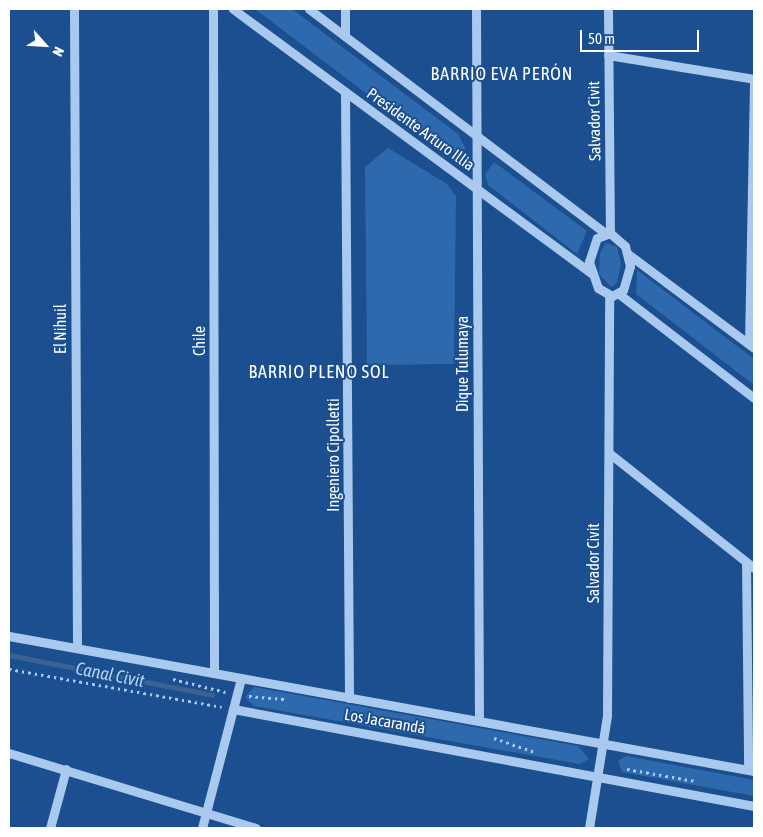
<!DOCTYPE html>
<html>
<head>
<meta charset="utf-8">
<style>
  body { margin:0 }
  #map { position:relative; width:763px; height:837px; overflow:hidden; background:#1b4f8f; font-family:"Asap Condensed",sans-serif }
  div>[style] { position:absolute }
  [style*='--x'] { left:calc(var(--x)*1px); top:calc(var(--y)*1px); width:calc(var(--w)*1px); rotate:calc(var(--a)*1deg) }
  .green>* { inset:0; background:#2e69ad }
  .stream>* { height:5px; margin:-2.5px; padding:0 2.5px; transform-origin:2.5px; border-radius:2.5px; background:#3c6290 }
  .path>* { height:3px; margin-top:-1.5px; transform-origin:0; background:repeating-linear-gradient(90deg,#a9c9ee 0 2.5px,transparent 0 6.5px) }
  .minor>* { height:9px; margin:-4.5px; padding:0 4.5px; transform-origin:4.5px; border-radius:4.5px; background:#a9c9ee }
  span { translate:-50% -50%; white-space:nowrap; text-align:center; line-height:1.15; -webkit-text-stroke:4px #1b4f8f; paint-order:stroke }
  .street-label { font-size:16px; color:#fff }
  .neighbourhood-label { font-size:18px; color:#fff; letter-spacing:1px }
  .water-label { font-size:18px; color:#b5d3f5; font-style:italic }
  .frame { position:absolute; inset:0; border:10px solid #fff; pointer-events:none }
  .north { position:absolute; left:20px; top:20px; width:50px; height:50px; -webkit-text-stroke:4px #1b4f8f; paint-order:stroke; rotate:116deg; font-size:14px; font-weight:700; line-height:20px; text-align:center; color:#fff }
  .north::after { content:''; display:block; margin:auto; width:18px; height:22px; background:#fff; clip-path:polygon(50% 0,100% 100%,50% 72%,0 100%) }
  .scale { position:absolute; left:580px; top:30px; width:119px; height:22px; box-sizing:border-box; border:2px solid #fff; border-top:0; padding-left:6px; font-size:15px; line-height:18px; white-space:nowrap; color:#fff; -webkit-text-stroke:4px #1b4f8f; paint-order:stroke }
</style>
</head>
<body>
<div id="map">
  <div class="green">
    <i style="clip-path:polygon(255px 9px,292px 9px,458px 134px,465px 147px,463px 160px,455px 161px)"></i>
    <i style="clip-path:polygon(388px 148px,447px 184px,456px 196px,454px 364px,367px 365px,365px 167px)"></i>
    <i style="clip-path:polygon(494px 162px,587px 231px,577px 254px,488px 185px,485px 174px)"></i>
    <i style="clip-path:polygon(606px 243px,617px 247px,621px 264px,617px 283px,611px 287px,599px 274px,600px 253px)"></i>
    <i style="clip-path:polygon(637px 270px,754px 359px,754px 385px,636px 294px)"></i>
    <i style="clip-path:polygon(254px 687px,578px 746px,589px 759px,579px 764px,254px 706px,245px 697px)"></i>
    <i style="clip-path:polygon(626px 756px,754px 780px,754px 796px,622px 772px,618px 761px)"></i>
  </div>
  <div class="stream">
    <i style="--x:9;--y:655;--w:207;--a:11.1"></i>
  </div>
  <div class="path">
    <i style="--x:9;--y:669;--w:216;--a:10.1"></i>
    <i style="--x:173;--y:679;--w:54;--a:14"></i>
    <i style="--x:249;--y:696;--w:35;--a:5"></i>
    <i style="--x:494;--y:738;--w:43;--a:18.9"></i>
    <i style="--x:627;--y:769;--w:69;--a:10"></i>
  </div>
  <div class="minor">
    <i style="--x:74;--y:9;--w:639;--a:89.73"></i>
    <i style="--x:213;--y:9;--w:663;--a:89.91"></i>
    <i style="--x:233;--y:9;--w:445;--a:36.4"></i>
    <i style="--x:309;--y:9;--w:371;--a:37.1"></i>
    <i style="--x:345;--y:9;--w:27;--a:90"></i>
    <i style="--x:476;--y:9;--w:710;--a:89.76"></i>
    <i style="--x:608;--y:9;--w:224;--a:89.5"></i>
    <i style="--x:608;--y:55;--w:148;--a:9.3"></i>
    <i style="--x:345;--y:92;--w:606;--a:89.62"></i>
    <i style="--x:610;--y:233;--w:20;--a:41"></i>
    <i style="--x:625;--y:246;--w:21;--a:76"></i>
    <i style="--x:630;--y:266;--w:25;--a:106"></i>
    <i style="--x:623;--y:290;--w:13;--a:151"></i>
    <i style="--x:612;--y:296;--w:16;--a:-150"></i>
    <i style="--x:598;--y:288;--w:28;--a:-109"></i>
    <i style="--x:589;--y:262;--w:25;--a:-72"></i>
    <i style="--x:597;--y:238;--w:14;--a:-21"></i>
    <i style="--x:628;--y:254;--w:157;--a:36.7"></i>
    <i style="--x:619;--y:294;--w:170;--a:37.6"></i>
    <i style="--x:749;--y:344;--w:265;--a:-88.9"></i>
    <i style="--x:609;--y:453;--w:185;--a:38.4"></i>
    <i style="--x:746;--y:562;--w:207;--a:89.4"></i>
    <i style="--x:9;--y:636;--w:757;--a:10.27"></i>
    <i style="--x:233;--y:709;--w:530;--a:10.55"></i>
    <i style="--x:9;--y:753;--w:258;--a:16.9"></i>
    <i style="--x:50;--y:828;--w:61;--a:-74.8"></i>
    <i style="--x:202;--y:828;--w:155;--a:-75.4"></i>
    <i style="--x:589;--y:828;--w:114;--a:-80.9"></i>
    <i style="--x:607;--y:715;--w:419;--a:-89.7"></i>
  </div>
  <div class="street-label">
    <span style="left:594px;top:121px;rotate:-91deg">Salvador Civit</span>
    <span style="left:421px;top:129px;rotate:36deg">Presidente Arturo Illia</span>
    <span style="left:60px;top:329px;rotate:-90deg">El Nihuil</span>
    <span style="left:199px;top:341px;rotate:-90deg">Chile</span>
    <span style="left:462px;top:364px;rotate:-90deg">Dique Tulumaya</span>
    <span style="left:333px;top:455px;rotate:-90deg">Ingeniero Cipolletti</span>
    <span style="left:593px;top:563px;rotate:-90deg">Salvador Civit</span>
    <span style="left:385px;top:721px;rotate:10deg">Los Jacarandá</span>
  </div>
  <div class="neighbourhood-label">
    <span style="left:502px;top:74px">BARRIO EVA PERÓN</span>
    <span style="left:319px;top:372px">BARRIO PLENO SOL</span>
  </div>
  <div class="water-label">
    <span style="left:110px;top:675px;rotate:11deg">Canal Civit</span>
  </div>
  <div class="frame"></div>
  <div class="north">N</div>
  <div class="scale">50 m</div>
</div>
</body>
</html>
